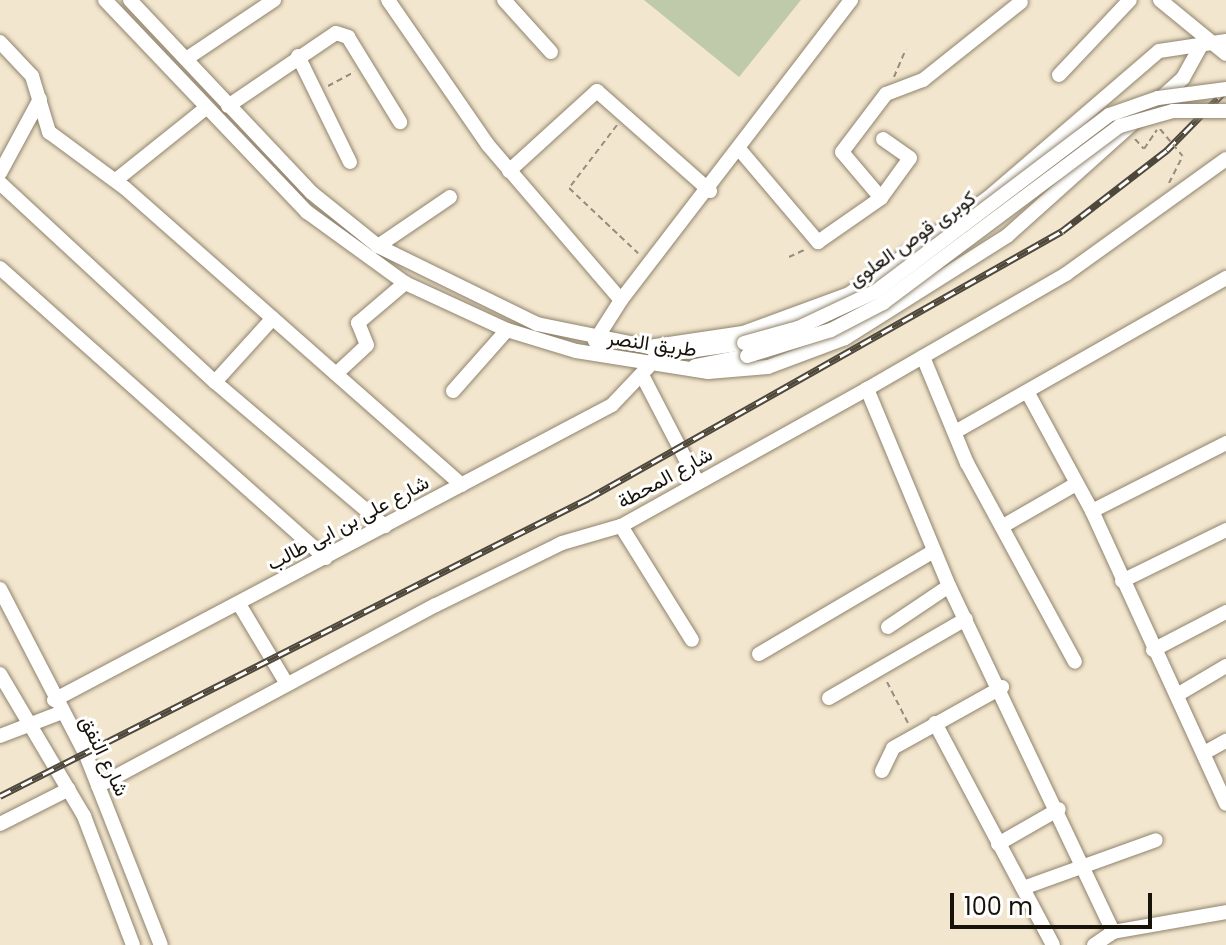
<!DOCTYPE html>
<html>
<head>
<meta charset="utf-8">
<style>
  body { margin:0 }
  #map { position:relative; width:1226px; height:945px; overflow:hidden; background:#f3e6ce; font-family:Poppins,Vazirmatn,sans-serif }
  div>[style] { position:absolute }
  [style*='--x'] { left:calc(var(--x)*1px); top:calc(var(--y)*1px); width:calc(var(--w)*1px); rotate:calc(var(--a)*1deg) }
  .green>* { inset:0; background:#becaaa }
  .path>* { height:2px; margin-top:-1px; transform-origin:0; background:repeating-linear-gradient(90deg,#968c7b 0 6px,transparent 0 10px) }
  .roads { filter:drop-shadow(0 0 2px #8f836d) drop-shadow(0 0 2px #8f836d) }
  .minor>* { height:14px; margin:-7px; padding:0 7px; transform-origin:7px; border-radius:7px; background:#fff }
  .rail>* { height:7px; margin-top:-3.5px; transform-origin:0; background:repeating-linear-gradient(90deg,#fff 0 12px,#4e473b 0 24px); box-sizing:border-box; border-block:2px solid #4e473b }
  .path-bridge>* { height:2px; margin-top:-1px; transform-origin:0; background:repeating-linear-gradient(90deg,#968c7b 0 6px,transparent 0 10px) }
  .bridges { filter:drop-shadow(0 0 2px #8f836d) drop-shadow(0 0 2px #8f836d) }
  .minor-bridge>* { height:14px; margin:-7px; padding:0 7px; transform-origin:7px; border-radius:7px; background:#fff }
  span { translate:-50% -50%; white-space:nowrap; text-align:center; line-height:1.15; -webkit-text-stroke:6px #fff; paint-order:stroke }
  .street-label { font-size:20px; color:#17120a }
  .scale { position:absolute; left:950px; top:893px; width:202px; height:36px; box-sizing:border-box; border:4px solid #17120a; border-top:0; padding-left:10px; font-size:24px; line-height:28px; white-space:nowrap; color:#17120a; -webkit-text-stroke:6px #fff; paint-order:stroke }
</style>
</head>
<body>
<div id="map">
  <div class="green">
    <i style="clip-path:polygon(644px 0,801px 0,739px 77px)"></i>
  </div>
  <div class="path">
    <i style="--x:894;--y:77;--w:30;--a:-67"></i>
    <i style="--x:328;--y:86;--w:30;--a:-28"></i>
    <i style="--x:617;--y:125;--w:79;--a:127.3"></i>
    <i style="--x:569;--y:188;--w:95;--a:43.3"></i>
    <i style="--x:1135;--y:139;--w:13;--a:48"></i>
    <i style="--x:1144;--y:149;--w:23;--a:-56"></i>
    <i style="--x:1169;--y:183;--w:30;--a:-63"></i>
    <i style="--x:789;--y:257;--w:19;--a:-25"></i>
    <i style="--x:887;--y:682;--w:46;--a:62.9"></i>
  </div>
  <div class="roads">
    <div class="minor">
      <i style="--x:105;--y:0;--w:293;--a:46.4"></i>
      <i style="--x:307;--y:212;--w:121;--a:35.9"></i>
      <i style="--x:405;--y:283;--w:112;--a:24.7"></i>
      <i style="--x:507;--y:330;--w:72;--a:16.9"></i>
      <i style="--x:576;--y:351;--w:134;--a:9"></i>
      <i style="--x:708;--y:372;--w:60;--a:-4.8"></i>
      <i style="--x:768;--y:367;--w:82;--a:-20.6"></i>
      <i style="--x:845;--y:338;--w:191;--a:-32.2"></i>
      <i style="--x:1007;--y:236;--w:237;--a:-41.9"></i>
      <i style="--x:1183;--y:78;--w:41;--a:-60.9"></i>
      <i style="--x:130;--y:0;--w:265;--a:46.7"></i>
      <i style="--x:312;--y:193;--w:85;--a:38.8"></i>
      <i style="--x:378;--y:246;--w:177;--a:26.1"></i>
      <i style="--x:537;--y:324;--w:114;--a:11.6"></i>
      <i style="--x:649;--y:347;--w:95;--a:-8.5"></i>
      <i style="--x:743;--y:333;--w:113;--a:-20.2"></i>
      <i style="--x:849;--y:294;--w:169;--a:-34.6"></i>
      <i style="--x:988;--y:198;--w:225;--a:-40.7"></i>
      <i style="--x:1159;--y:51;--w:68;--a:-8.5"></i>
      <i style="--x:388;--y:0;--w:176;--a:55.4"></i>
      <i style="--x:488;--y:145;--w:204;--a:49.4"></i>
      <i style="--x:504;--y:0;--w:70;--a:47.9"></i>
      <i style="--x:1160;--y:0;--w:85;--a:39.3"></i>
      <i style="--x:0;--y:42;--w:47;--a:46.7"></i>
      <i style="--x:32;--y:76;--w:59;--a:73.1"></i>
      <i style="--x:49;--y:132;--w:94;--a:36.4"></i>
      <i style="--x:125;--y:188;--w:449;--a:41.4"></i>
      <i style="--x:298;--y:56;--w:118;--a:63.9"></i>
      <i style="--x:186;--y:59;--w:106;--a:-33.8"></i>
      <i style="--x:1059;--y:75;--w:103;--a:-46.6"></i>
      <i style="--x:228;--y:106;--w:130;--a:-34.1"></i>
      <i style="--x:336;--y:33;--w:13;--a:18"></i>
      <i style="--x:348;--y:37;--w:100;--a:58.5"></i>
      <i style="--x:740;--y:150;--w:121;--a:49.7"></i>
      <i style="--x:818;--y:242;--w:77;--a:-34.9"></i>
      <i style="--x:881;--y:198;--w:60;--a:-130.3"></i>
      <i style="--x:842;--y:152;--w:73;--a:-52.8"></i>
      <i style="--x:886;--y:94;--w:40;--a:-21"></i>
      <i style="--x:923;--y:80;--w:125;--a:-38.5"></i>
      <i style="--x:509;--y:171;--w:119;--a:-42.3"></i>
      <i style="--x:597;--y:91;--w:151;--a:41.5"></i>
      <i style="--x:0;--y:173;--w:84;--a:-61.6"></i>
      <i style="--x:116;--y:180;--w:115;--a:-38.7"></i>
      <i style="--x:0;--y:183;--w:293;--a:42.8"></i>
      <i style="--x:215;--y:382;--w:223;--a:40.3"></i>
      <i style="--x:881;--y:198;--w:49;--a:-54.1"></i>
      <i style="--x:910;--y:158;--w:33;--a:-145"></i>
      <i style="--x:378;--y:246;--w:87;--a:-34.2"></i>
      <i style="--x:0;--y:268;--w:436;--a:41.7"></i>
      <i style="--x:604;--y:344;--w:9;--a:-162"></i>
      <i style="--x:595;--y:341;--w:49;--a:-57.6"></i>
      <i style="--x:621;--y:300;--w:378;--a:-52.5"></i>
      <i style="--x:655;--y:356;--w:83;--a:-8.3"></i>
      <i style="--x:923;--y:357;--w:115;--a:67.5"></i>
      <i style="--x:967;--y:463;--w:226;--a:61.5"></i>
      <i style="--x:695;--y:366;--w:53;--a:-10.9"></i>
      <i style="--x:336;--y:374;--w:42;--a:-43.1"></i>
      <i style="--x:367;--y:345;--w:24;--a:-112"></i>
      <i style="--x:358;--y:323;--w:62;--a:-40.4"></i>
      <i style="--x:643;--y:377;--w:119;--a:62.6"></i>
      <i style="--x:215;--y:382;--w:86;--a:-47.8"></i>
      <i style="--x:867;--y:389;--w:213;--a:67.4"></i>
      <i style="--x:949;--y:586;--w:383;--a:64.6"></i>
      <i style="--x:453;--y:391;--w:81;--a:-48.5"></i>
      <i style="--x:1029;--y:395;--w:132;--a:61.5"></i>
      <i style="--x:1092;--y:511;--w:322;--a:65.4"></i>
      <i style="--x:955;--y:432;--w:312;--a:-29.6"></i>
      <i style="--x:1092;--y:511;--w:150;--a:-26.9"></i>
      <i style="--x:621;--y:526;--w:134;--a:58.1"></i>
      <i style="--x:1003;--y:526;--w:84;--a:-29.9"></i>
      <i style="--x:1122;--y:581;--w:116;--a:-26.1"></i>
      <i style="--x:0;--y:589;--w:187;--a:62.6"></i>
      <i style="--x:86;--y:755;--w:204;--a:68.5"></i>
      <i style="--x:239;--y:604;--w:90;--a:59.1"></i>
      <i style="--x:888;--y:627;--w:73;--a:-33.9"></i>
      <i style="--x:1153;--y:650;--w:82;--a:-27.5"></i>
      <i style="--x:759;--y:654;--w:203;--a:-30.5"></i>
      <i style="--x:0;--y:674;--w:165;--a:59.4"></i>
      <i style="--x:84;--y:816;--w:138;--a:69.2"></i>
      <i style="--x:1177;--y:695;--w:57;--a:-30.6"></i>
      <i style="--x:829;--y:698;--w:158;--a:-30"></i>
      <i style="--x:54;--y:700;--w:631;--a:-27.86"></i>
      <i style="--x:612;--y:405;--w:54;--a:-46.5"></i>
      <i style="--x:935;--y:723;--w:251;--a:62"></i>
      <i style="--x:0;--y:736;--w:64;--a:-21"></i>
      <i style="--x:1204;--y:753;--w:25;--a:-29"></i>
      <i style="--x:882;--y:771;--w:25;--a:-64"></i>
      <i style="--x:893;--y:748;--w:125;--a:-29.2"></i>
      <i style="--x:98;--y:786;--w:383;--a:-28.2"></i>
      <i style="--x:436;--y:605;--w:140;--a:-26.2"></i>
      <i style="--x:562;--y:543;--w:61;--a:-16.1"></i>
      <i style="--x:621;--y:526;--w:282;--a:-29.1"></i>
      <i style="--x:867;--y:389;--w:230;--a:-30"></i>
      <i style="--x:1066;--y:274;--w:197;--a:-35.7"></i>
      <i style="--x:0;--y:824;--w:77;--a:-26.9"></i>
      <i style="--x:998;--y:844;--w:70;--a:-29.8"></i>
      <i style="--x:1023;--y:888;--w:141;--a:-19.8"></i>
      <i style="--x:1094;--y:945;--w:23;--a:-34"></i>
      <i style="--x:1113;--y:932;--w:115;--a:-10"></i>
    </div>
  </div>
  <div class="rail">
    <i style="--x:0;--y:796;--w:660;--a:-26.84"></i>
    <i style="--x:589;--y:498;--w:543;--a:-29.44"></i>
    <i style="--x:1062;--y:231;--w:133;--a:-37.6"></i>
    <i style="--x:1167;--y:150;--w:84;--a:-45.5"></i>
  </div>
  <div class="path-bridge">
    <i style="--x:1160;--y:129;--w:35;--a:50"></i>
  </div>
  <div class="bridges">
    <div class="minor-bridge">
      <i style="--x:744;--y:343;--w:56;--a:-15.5"></i>
      <i style="--x:798;--y:328;--w:85;--a:-25.1"></i>
      <i style="--x:875;--y:292;--w:293;--a:-37.1"></i>
      <i style="--x:1109;--y:115;--w:52;--a:-19.1"></i>
      <i style="--x:1158;--y:98;--w:69;--a:-7.5"></i>
      <i style="--x:747;--y:356;--w:88;--a:-17.2"></i>
      <i style="--x:831;--y:330;--w:59;--a:-27.4"></i>
      <i style="--x:883;--y:303;--w:296;--a:-36.8"></i>
      <i style="--x:1120;--y:126;--w:55;--a:-15.8"></i>
      <i style="--x:1173;--y:111;--w:53;--a:0"></i>
    </div>
  </div>
  <div class="street-label">
    <span style="left:912px;top:239px;rotate:-35deg">كوبرى قوص العلوى</span>
    <span style="left:652px;top:344px;rotate:8deg">طريق النصر</span>
    <span style="left:665px;top:478px;rotate:-29deg">شارع المحطة</span>
    <span style="left:348px;top:523px;rotate:-28deg">شارع على بن ابى طالب</span>
    <span style="left:104px;top:756px;rotate:64deg">شارع النفق</span>
  </div>
  <div class="scale">100 m</div>
</div>
</body>
</html>
